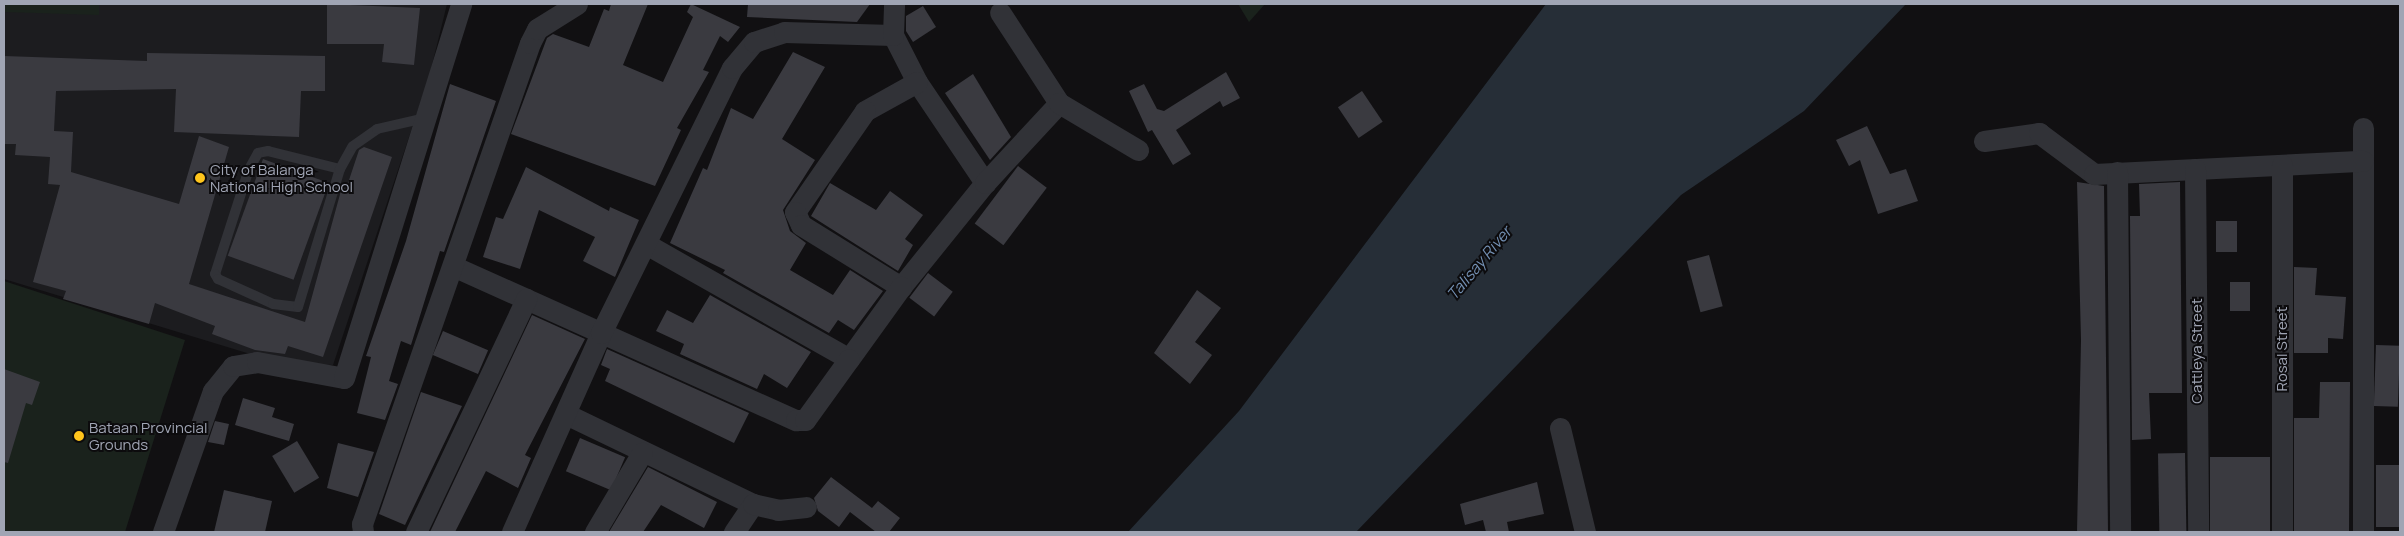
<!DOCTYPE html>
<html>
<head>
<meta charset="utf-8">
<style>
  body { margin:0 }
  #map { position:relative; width:2404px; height:536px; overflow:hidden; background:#111012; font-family:Manrope,sans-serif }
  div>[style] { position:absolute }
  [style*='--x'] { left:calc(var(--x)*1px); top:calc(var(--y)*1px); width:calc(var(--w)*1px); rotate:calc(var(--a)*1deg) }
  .built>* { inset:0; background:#1c1c1f }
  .green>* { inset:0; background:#1a221c }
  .water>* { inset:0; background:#262e37 }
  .building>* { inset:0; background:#3a3a40; transform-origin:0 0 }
  .lane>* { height:10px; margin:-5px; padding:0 5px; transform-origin:5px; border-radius:5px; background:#313237 }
  .street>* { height:21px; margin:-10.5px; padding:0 10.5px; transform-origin:10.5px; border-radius:10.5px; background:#313237 }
  .dots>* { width:14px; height:14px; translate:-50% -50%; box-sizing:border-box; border:2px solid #0c0b0d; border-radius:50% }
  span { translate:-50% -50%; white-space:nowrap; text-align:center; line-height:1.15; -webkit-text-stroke:4px #0c0b0d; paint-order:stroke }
  .poi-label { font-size:15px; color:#a0a5b4 }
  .left { translate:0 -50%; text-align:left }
  .street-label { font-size:15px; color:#a0a5b4 }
  .water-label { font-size:16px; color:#7390b3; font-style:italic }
  .frame { position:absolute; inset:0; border:5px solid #a0a5b4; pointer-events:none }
</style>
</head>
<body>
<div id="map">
  <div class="built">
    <i style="clip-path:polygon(4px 4px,447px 4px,429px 77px,333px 365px,283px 364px,4px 279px)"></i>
  </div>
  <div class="green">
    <i style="clip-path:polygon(4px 4px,99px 4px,99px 15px,4px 12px)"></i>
    <i style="clip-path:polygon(1238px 4px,1265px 4px,1249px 22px)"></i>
    <i style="clip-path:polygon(4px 281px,185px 340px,125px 532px,4px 532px)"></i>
  </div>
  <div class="water">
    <i style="clip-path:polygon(1546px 4px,1906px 4px,1804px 111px,1681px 195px,1356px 532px,1128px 532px,1239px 411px)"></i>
  </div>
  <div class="building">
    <i style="clip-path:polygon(327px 4px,420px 8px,414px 65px,382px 62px,384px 44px,327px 44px)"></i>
    <i style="clip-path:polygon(611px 4px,648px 4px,623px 65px,663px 82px,693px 17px,687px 12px,691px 4px,740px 27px,728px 42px,720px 36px,703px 70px,709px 72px,677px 128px,681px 130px,655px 186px,511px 134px,547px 38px,553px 34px,589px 47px,604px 9px,609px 11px)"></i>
    <i style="clip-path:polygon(748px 4px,870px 4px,857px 22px,747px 17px)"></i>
    <i style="clip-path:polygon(923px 6px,936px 27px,913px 42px,906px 31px,906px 16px)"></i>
    <i style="clip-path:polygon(793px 52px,825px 67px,782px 139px,815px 160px,783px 210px,790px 231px,806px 243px,790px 270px,833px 295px,850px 270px,883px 291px,854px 330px,838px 320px,829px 333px,723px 273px,725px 270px,670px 243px,703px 168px,707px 170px,731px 108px,753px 119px)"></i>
    <i style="clip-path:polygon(147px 53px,325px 56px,325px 91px,301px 91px,299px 137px,174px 132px,176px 89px,56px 91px,54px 131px,73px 132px,71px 172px,179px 204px,199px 136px,229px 147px,189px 284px,305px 322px,342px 187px,346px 189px,359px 150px,364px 147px,392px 157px,323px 357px,288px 346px,285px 354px,255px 350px,212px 334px,215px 326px,155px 303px,149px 324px,63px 299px,66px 291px,33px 282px,60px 185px,48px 184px,50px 157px,15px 155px,16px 144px,4px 144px,4px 56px,147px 61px)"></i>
    <i style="clip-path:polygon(1226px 72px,1240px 98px,1223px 107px,1220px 101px,1176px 130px,1191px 154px,1173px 165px,1152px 130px,1148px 132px,1129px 91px,1144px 84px,1157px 109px,1164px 111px)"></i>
    <i style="clip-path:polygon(973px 74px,1011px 137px,990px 160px,945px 93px)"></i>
    <i style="clip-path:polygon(450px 84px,496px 101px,444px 252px,440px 251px,411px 345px,401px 341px,389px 381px,398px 384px,385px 420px,357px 413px,371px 357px,366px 356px,406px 241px)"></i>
    <i style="left:1362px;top:91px;width:37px;height:29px;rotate:56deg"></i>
    <i style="clip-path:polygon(1867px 126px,1890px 174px,1906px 169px,1918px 201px,1878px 214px,1860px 160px,1849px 166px,1836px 140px)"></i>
    <i style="left:263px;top:159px;width:70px;height:103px;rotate:20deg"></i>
    <i style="left:1018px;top:166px;width:36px;height:72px;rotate:37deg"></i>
    <i style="clip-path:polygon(526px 167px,609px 211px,610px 207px,639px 220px,615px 277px,583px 261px,595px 237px,539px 210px,520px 269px,483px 257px,496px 217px,503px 219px)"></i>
    <i style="clip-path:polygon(2077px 182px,2104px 186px,2108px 532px,2077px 532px,2081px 340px)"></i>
    <i style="clip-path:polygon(2180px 182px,2182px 393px,2149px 393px,2151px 439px,2132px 440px,2130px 216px,2140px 216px,2139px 184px)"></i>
    <i style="clip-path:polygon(830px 183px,876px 210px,890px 191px,923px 215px,905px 239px,913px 245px,898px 271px,811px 216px)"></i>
    <i style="left:2216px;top:221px;width:21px;height:31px"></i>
    <i style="left:1709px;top:255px;width:53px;height:23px;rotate:75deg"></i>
    <i style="clip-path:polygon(2294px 267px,2317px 268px,2315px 295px,2346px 297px,2343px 339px,2328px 338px,2328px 353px,2294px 353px)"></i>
    <i style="left:928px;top:273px;width:31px;height:31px;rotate:37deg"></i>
    <i style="left:2230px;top:282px;width:20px;height:29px"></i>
    <i style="clip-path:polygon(1197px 290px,1221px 308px,1195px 342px,1212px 355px,1190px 384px,1154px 353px)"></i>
    <i style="clip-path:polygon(710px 295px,811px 352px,787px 388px,764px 374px,757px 389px,680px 354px,684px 344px,656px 331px,667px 310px,693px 323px)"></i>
    <i style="clip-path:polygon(532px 315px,585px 339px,525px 455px,531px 458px,518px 488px,486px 471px,455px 532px,430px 532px)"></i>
    <i style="left:443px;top:331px;width:49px;height:26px;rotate:23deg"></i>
    <i style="left:2376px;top:345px;width:24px;height:61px;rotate:2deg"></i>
    <i style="clip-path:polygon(607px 349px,749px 413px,734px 443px,605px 381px,610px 369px,601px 365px)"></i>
    <i style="clip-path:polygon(4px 369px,40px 382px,32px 405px,26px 403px,8px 463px,4px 462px)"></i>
    <i style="clip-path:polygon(2320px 382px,2350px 382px,2349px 532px,2294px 532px,2294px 418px,2319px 418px)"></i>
    <i style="clip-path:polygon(421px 392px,462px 406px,405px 525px,379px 514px)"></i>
    <i style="clip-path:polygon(243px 398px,275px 408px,272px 417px,294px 424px,289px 441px,235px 425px)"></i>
    <i style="clip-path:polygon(215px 421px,229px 424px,224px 445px,208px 442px)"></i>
    <i style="left:580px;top:438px;width:49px;height:36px;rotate:23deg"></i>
    <i style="left:297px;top:441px;width:43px;height:29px;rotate:59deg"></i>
    <i style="clip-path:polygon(338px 443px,374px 452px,358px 497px,327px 488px)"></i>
    <i style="left:2185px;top:453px;width:79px;height:27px;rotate:89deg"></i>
    <i style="left:2270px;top:457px;width:75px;height:60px;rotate:90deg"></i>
    <i style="left:2376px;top:465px;width:24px;height:62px"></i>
    <i style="clip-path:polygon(648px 467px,717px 502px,704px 528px,661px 505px,643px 532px,609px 532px)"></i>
    <i style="clip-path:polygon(831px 477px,872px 508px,878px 501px,900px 518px,889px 532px,876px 532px,850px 512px,839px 527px,818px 511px,814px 498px)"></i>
    <i style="clip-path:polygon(1537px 482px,1544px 514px,1507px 522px,1509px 532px,1486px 532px,1483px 520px,1465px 525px,1460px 504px)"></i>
    <i style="clip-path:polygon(224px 490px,272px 501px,265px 532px,214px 532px)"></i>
  </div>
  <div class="lane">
    <i style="--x:340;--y:169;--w:74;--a:-166"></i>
    <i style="--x:268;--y:151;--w:10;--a:169"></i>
    <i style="--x:258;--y:153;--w:18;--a:119"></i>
    <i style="--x:249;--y:169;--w:110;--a:107.9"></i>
    <i style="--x:215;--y:274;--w:6;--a:59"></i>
    <i style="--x:218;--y:279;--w:60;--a:24.4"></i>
    <i style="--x:273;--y:304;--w:25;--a:7"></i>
    <i style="--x:298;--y:307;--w:144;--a:-73.1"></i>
    <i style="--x:340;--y:169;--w:26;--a:-61"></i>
    <i style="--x:353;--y:146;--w:29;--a:-35"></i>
    <i style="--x:377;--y:129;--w:49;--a:-12.9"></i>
  </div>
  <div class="street">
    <i style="--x:893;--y:35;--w:53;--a:62.9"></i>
    <i style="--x:917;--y:82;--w:122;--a:56"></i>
    <i style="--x:917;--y:82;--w:60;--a:150.9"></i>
    <i style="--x:865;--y:111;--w:123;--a:124.7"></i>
    <i style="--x:795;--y:212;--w:14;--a:65"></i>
    <i style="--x:801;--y:225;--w:118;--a:31.8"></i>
    <i style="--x:901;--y:287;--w:134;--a:-51.1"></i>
    <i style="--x:985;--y:183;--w:109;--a:-47.2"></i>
    <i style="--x:1059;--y:103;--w:108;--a:-123"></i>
    <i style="--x:1059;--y:103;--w:92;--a:30.7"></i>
    <i style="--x:2363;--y:128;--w:404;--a:90"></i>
    <i style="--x:1984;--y:141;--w:56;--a:-8.3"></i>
    <i style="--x:2039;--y:133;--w:69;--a:36.7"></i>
    <i style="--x:2094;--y:174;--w:269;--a:-2.8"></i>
    <i style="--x:2282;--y:165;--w:367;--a:90"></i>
    <i style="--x:2195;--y:169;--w:363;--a:89.5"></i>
    <i style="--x:2117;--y:172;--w:360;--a:89.5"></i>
    <i style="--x:646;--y:244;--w:233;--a:29.5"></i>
    <i style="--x:849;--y:359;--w:89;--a:-54.2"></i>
    <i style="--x:455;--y:267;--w:374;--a:24.2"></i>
    <i style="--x:796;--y:420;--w:9;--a:0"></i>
    <i style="--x:805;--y:420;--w:75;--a:-54.2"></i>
    <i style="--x:568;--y:415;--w:205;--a:25.7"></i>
    <i style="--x:753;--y:504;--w:34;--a:124"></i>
    <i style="--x:1560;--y:428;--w:107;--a:76.5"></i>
    <i style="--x:753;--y:504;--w:26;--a:13"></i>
    <i style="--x:778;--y:510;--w:28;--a:-6"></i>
    <i style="--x:163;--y:532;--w:150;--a:-70.5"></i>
    <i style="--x:213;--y:391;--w:32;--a:-51"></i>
    <i style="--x:233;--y:366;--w:24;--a:-9"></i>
    <i style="--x:257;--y:362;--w:88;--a:10.4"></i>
    <i style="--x:344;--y:378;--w:392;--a:-72.6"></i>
    <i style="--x:363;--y:532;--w:8;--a:-97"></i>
    <i style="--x:362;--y:524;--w:509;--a:-70.75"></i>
    <i style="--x:530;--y:43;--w:16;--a:-63"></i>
    <i style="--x:537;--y:29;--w:47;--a:-32"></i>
    <i style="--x:416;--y:532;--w:258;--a:-64.7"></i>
    <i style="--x:512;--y:532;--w:218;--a:-65.9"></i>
    <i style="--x:601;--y:333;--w:296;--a:-63.7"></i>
    <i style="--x:732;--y:68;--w:34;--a:-50"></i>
    <i style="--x:754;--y:42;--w:32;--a:-18"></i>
    <i style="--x:784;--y:32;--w:109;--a:1.6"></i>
    <i style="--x:893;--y:35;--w:31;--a:-88"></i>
    <i style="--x:595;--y:532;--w:92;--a:-59.3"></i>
  </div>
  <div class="dots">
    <i style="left:200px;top:178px;background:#ffc51c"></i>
    <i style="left:79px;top:436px;background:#ffc51c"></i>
  </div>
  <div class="poi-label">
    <span class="left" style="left:210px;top:178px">City of Balanga<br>National High School</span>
    <span class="left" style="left:89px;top:436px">Bataan Provincial<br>Grounds</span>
  </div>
  <div class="street-label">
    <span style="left:2282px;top:349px;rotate:-90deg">Rosal Street</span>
    <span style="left:2197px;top:351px;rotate:-90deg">Cattleya Street</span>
  </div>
  <div class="water-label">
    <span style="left:1479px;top:263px;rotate:-50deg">Talisay River</span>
  </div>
  <div class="frame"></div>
</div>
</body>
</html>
